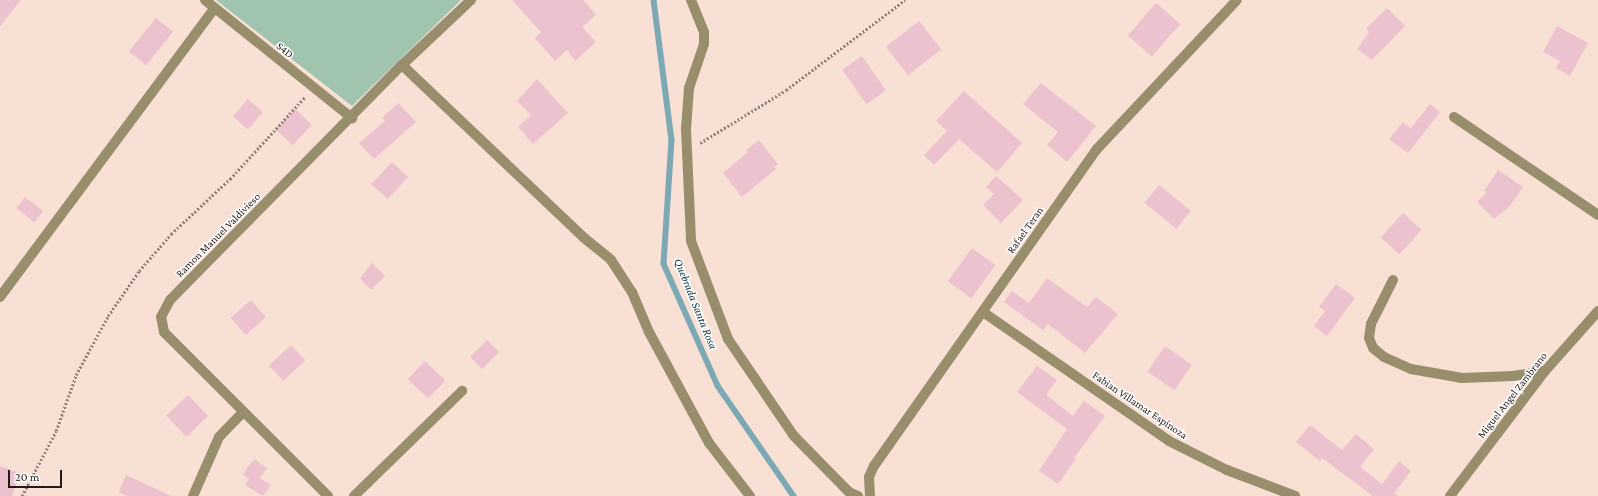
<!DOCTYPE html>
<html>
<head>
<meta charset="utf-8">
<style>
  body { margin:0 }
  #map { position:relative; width:1598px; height:496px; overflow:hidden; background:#f8e0d5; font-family:"Crimson Pro",serif }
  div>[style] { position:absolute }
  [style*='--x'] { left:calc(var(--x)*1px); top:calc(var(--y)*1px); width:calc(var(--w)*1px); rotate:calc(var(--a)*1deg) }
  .green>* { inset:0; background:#a1c4af }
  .stream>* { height:5.5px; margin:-2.75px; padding:0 2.75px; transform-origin:2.75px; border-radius:2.75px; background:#7da9b5 }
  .building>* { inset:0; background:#ecc2ce; transform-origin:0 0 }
  .path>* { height:2.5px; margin-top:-1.25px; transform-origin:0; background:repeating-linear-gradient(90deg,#92817a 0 2px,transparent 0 4px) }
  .service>* { height:10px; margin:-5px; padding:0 5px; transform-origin:5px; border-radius:5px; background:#998e6c }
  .minor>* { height:10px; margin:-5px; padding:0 5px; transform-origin:5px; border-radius:5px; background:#998e6c }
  span { translate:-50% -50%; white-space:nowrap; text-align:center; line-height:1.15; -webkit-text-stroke:3px #fff; paint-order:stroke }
  .street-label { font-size:11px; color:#231b17 }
  .water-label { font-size:12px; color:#143d47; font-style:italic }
  .scale { position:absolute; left:8px; top:470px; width:54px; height:18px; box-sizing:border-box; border:2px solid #231b17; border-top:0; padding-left:5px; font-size:12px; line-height:14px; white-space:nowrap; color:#231b17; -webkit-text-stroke:3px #fff; paint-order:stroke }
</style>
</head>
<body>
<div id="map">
  <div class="green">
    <i style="clip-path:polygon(216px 0,461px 0,352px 106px)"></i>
  </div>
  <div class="stream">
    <i style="--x:654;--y:0;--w:141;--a:82.7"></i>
    <i style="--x:672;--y:140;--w:124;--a:93.7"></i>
    <i style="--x:664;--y:264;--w:133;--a:66.1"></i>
    <i style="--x:718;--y:386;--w:134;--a:55.4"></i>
  </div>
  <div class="building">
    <i style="clip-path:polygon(0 0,21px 0,0 26px)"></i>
    <i style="clip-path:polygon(512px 0,583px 0,596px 15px,582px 27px,596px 42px,575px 61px,567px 50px,555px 61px,535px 38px,541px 32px)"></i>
    <i style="left:1156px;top:3px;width:32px;height:43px;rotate:41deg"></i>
    <i style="clip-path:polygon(1387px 8px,1405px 26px,1372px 60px,1357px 49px,1369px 32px,1366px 29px)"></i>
    <i style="left:156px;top:18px;width:22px;height:43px;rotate:39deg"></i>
    <i style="left:919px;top:21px;width:36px;height:42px;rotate:52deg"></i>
    <i style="clip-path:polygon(1557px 26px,1588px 43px,1570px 76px,1556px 68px,1560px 61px,1543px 52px)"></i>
    <i style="left:862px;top:56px;width:42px;height:24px;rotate:55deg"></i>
    <i style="clip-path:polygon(537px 79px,568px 113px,533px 144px,518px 127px,531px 115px,517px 101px)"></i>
    <i style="clip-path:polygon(1041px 83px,1096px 126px,1067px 162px,1047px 145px,1058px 132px,1023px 104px)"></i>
    <i style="clip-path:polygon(964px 91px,1022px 143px,997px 172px,959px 139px,934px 165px,924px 155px,947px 131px,936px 121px)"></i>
    <i style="left:248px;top:99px;width:20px;height:23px;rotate:41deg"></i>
    <i style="clip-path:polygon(398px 103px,416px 122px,374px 159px,359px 143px,385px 121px,382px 118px)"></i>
    <i style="clip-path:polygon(1430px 104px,1440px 112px,1408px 153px,1389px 139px,1403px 122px,1411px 128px)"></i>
    <i style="left:295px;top:109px;width:23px;height:28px;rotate:43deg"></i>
    <i style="clip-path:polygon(759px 140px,778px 164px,774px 167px,776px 169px,742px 197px,723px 173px,748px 152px,746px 150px)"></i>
    <i style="left:392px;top:162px;width:22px;height:30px;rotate:43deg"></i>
    <i style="clip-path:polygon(1498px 170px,1523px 187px,1509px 207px,1494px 219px,1477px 202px,1487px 192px,1484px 191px)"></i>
    <i style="clip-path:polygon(996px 176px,1023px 200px,1001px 223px,983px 205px,994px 194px,986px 187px)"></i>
    <i style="left:1159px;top:185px;width:41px;height:23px;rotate:39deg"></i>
    <i style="left:25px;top:197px;width:23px;height:14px;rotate:38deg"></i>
    <i style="left:1403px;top:213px;width:25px;height:33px;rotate:42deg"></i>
    <i style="left:972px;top:248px;width:29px;height:41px;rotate:36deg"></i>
    <i style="clip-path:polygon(372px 263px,385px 276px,371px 290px,360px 278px)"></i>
    <i style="clip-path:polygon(1047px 278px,1087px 307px,1096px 297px,1118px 314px,1085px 353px,1048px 324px,1043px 330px,1004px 302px,1012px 291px,1029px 303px)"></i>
    <i style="clip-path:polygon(1336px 284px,1355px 298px,1327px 336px,1314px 326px,1325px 311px,1319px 307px)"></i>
    <i style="left:251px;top:300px;width:23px;height:27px;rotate:49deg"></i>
    <i style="left:487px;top:340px;width:17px;height:24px;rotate:45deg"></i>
    <i style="left:291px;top:345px;width:21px;height:30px;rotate:47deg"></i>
    <i style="left:1165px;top:346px;width:33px;height:31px;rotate:35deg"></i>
    <i style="left:425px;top:361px;width:28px;height:25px;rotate:44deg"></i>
    <i style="clip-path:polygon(1037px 366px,1057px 380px,1046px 395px,1073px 416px,1084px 401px,1105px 416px,1074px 458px,1076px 459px,1058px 484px,1039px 471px,1067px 429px,1017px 392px)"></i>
    <i style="left:188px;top:395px;width:29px;height:30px;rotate:46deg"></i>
    <i style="clip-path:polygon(1310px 425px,1342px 450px,1356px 434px,1374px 449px,1360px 467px,1382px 484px,1399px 461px,1411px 471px,1394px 493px,1398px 496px,1373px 496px,1322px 458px,1320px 461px,1296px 442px)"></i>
    <i style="clip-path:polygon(254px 459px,267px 468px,260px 478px,271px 485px,263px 496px,245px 485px,249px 479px,243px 474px)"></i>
    <i style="clip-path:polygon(0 466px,20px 473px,12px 496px,0 496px)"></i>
    <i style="clip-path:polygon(126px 475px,171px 496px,127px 496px,119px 492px)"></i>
  </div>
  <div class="path">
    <i style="--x:700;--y:143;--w:101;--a:-31.6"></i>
    <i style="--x:786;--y:90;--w:149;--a:-37.1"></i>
    <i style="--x:22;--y:496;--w:73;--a:-62.4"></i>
    <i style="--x:56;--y:431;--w:59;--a:-70.3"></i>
    <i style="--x:76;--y:375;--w:67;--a:-61.5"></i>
    <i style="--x:108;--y:316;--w:55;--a:-55.4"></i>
    <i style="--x:139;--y:271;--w:49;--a:-49.1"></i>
    <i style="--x:171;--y:234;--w:81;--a:-43"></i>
    <i style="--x:230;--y:179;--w:111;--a:-47.6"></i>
  </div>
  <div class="service">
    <i style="--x:1393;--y:280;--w:49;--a:116.6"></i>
    <i style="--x:1371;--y:324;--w:14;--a:98"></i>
    <i style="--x:1369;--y:338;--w:11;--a:68"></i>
    <i style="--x:1373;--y:348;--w:14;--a:39"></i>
    <i style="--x:1384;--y:357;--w:30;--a:24"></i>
    <i style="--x:1411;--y:369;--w:52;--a:10"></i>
    <i style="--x:1462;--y:378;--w:51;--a:-2.2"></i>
    <i style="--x:1513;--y:376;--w:32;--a:-9"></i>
    <i style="--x:354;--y:496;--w:151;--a:-44.2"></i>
  </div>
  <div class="minor">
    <i style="--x:205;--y:0;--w:189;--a:38.8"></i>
    <i style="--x:691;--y:0;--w:35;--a:68"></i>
    <i style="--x:704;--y:33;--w:11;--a:90"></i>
    <i style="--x:704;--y:44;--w:46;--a:108.8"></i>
    <i style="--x:689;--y:88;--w:41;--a:94.2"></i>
    <i style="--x:686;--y:129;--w:112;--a:87.4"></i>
    <i style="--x:691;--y:241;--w:105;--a:69.3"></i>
    <i style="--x:728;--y:339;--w:117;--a:55.8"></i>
    <i style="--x:794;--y:436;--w:78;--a:45.5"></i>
    <i style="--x:849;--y:492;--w:10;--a:24"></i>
    <i style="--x:402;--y:65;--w:250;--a:43.5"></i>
    <i style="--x:583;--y:237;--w:36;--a:39"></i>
    <i style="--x:611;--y:260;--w:38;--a:57"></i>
    <i style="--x:632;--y:292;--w:43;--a:67"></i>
    <i style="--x:649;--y:332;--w:126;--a:61.6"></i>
    <i style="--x:709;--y:443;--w:67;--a:52.3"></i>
    <i style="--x:1454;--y:117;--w:174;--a:34.2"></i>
    <i style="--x:0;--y:297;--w:360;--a:-53.4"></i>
    <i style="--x:983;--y:312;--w:226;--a:34.7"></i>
    <i style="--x:1169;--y:441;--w:65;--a:26.6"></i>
    <i style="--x:1227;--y:470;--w:73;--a:20.9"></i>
    <i style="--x:193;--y:496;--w:64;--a:-66.2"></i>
    <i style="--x:219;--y:437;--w:35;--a:-46"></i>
    <i style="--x:328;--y:496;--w:232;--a:-135"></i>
    <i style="--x:164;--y:332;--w:15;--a:-101"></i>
    <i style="--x:161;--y:317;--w:19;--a:-62"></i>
    <i style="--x:170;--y:300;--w:330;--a:-45.4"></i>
    <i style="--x:402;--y:65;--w:95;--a:-43.3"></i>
    <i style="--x:870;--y:496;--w:19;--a:-93"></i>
    <i style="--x:869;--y:477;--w:12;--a:-66"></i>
    <i style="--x:874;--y:466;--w:388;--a:-54.9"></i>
    <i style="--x:1097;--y:149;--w:204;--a:-46.8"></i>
    <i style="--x:1450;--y:496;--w:157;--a:-52.8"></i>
    <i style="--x:1545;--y:371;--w:80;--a:-48.5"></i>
  </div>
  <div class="street-label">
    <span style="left:285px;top:50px;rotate:39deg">S4D</span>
    <span style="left:1025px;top:230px;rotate:-55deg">Rafael Teran</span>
    <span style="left:218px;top:235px;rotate:-45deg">Ramon Manuel Valdivieso</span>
    <span style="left:1512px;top:395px;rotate:-52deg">Miguel Angel Zambrano</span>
    <span style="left:1140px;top:405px;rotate:34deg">Fabian Villamar Espinoza</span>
  </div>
  <div class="water-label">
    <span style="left:695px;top:304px;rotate:68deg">Quebrada Santa Rosa</span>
  </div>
  <div class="scale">20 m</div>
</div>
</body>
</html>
